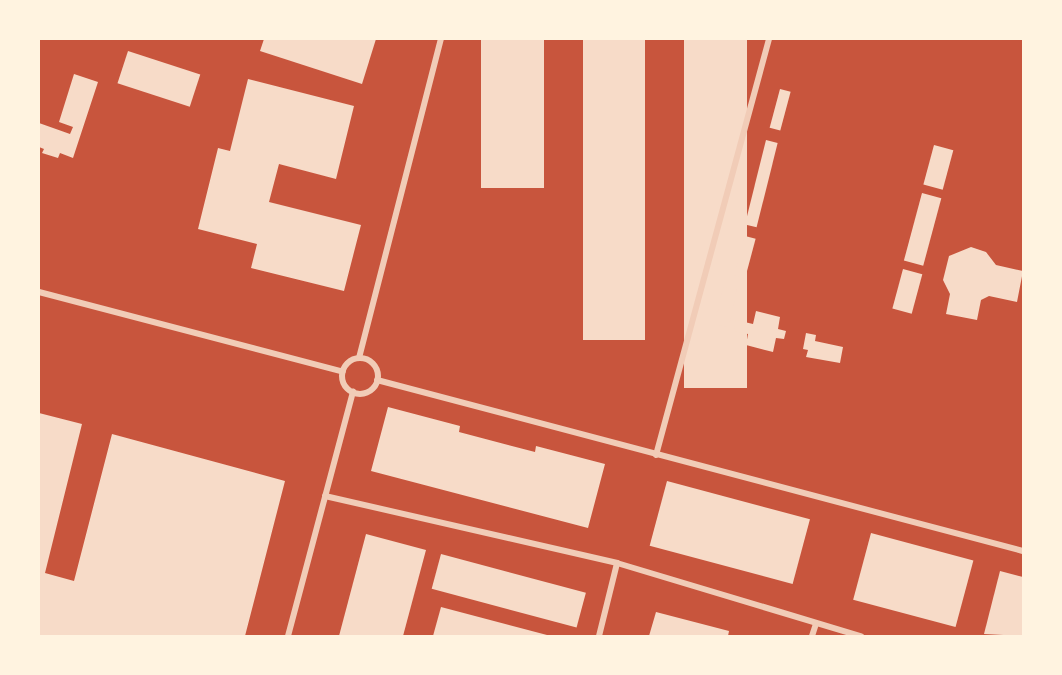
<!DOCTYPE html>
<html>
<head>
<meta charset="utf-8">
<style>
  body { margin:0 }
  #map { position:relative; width:1062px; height:675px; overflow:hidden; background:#c8553d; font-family:Figtree,sans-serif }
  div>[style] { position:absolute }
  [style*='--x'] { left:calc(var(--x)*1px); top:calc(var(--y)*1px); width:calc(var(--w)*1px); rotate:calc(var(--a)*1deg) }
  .building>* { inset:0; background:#f7dbc8; transform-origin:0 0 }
  .minor>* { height:6px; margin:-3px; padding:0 3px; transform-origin:3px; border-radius:3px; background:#f1ccb7 }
  .minor>.ring { margin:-3px; padding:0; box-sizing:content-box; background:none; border:6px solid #f1ccb7; border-radius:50% }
  span { translate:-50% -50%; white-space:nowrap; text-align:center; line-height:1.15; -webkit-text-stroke:6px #fff3e0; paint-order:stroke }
  .frame { position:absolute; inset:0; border:40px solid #fff3e0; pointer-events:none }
</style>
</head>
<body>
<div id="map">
  <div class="building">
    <i style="clip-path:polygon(264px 39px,376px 39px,362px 84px,260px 51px)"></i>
    <i style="left:481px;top:39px;width:63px;height:149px"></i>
    <i style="left:583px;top:39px;width:62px;height:301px"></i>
    <i style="left:684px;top:39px;width:63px;height:349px"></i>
    <i style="left:128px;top:51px;width:76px;height:34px;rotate:18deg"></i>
    <i style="clip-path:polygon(74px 74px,98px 82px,73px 158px,60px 153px,58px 158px,42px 153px,44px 149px,39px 147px,39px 123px,70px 134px,73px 127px,59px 122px)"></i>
    <i style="clip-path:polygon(248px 79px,354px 106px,336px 179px,279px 164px,269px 202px,361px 225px,344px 291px,251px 268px,257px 244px,198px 229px,218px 148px,230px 151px)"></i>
    <i style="left:780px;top:89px;width:11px;height:40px;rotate:15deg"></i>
    <i style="left:766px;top:140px;width:12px;height:87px;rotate:14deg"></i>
    <i style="left:934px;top:145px;width:20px;height:41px;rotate:15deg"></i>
    <i style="left:922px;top:193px;width:20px;height:70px;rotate:15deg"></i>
    <i style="left:745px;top:236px;width:11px;height:41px;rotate:15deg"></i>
    <i style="clip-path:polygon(971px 247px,986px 252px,996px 265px,1023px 271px,1017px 302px,989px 296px,981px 300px,977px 320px,946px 314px,950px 294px,943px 280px,949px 256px)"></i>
    <i style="left:903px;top:269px;width:20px;height:41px;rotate:15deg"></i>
    <i style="left:723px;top:287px;width:14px;height:38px;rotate:12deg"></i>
    <i style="clip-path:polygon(756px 311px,780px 317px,778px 329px,786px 331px,784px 339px,776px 338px,773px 352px,746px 345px,748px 334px,734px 331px,736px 320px,753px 324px)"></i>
    <i style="clip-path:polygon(806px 333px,816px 335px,815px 341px,843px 347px,840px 363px,806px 357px,808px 350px,803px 349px)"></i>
    <i style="clip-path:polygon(388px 407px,460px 426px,459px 432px,535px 452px,536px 446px,605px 464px,588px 528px,371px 471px)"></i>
    <i style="clip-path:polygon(39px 413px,82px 424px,45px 573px,74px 581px,112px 434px,285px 481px,245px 636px,39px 636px)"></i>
    <i style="left:667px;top:481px;width:148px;height:67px;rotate:15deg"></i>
    <i style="left:871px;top:533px;width:106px;height:69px;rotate:15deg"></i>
    <i style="clip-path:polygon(366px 534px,426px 550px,403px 636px,339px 636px)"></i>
    <i style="left:441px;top:554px;width:150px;height:36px;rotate:15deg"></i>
    <i style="clip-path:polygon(1000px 571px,1023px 577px,1023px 636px,984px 634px)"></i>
    <i style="clip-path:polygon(441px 607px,547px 635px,547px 636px,433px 636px)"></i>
    <i style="clip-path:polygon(656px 612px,729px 631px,728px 636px,649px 636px)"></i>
  </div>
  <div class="minor">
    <i style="--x:39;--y:292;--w:314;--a:14.7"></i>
    <i style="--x:359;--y:358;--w:329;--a:-75.6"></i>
    <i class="ring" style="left:342px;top:358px;width:30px;height:30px"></i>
    <i style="--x:377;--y:380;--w:668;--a:14.83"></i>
    <i style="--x:656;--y:455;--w:431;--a:-74.8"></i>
    <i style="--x:325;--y:496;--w:300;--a:12.9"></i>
    <i style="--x:617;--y:563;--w:255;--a:16.7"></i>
    <i style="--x:288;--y:636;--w:253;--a:-75.1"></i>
    <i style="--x:599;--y:636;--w:75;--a:-76.1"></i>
    <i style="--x:812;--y:636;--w:13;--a:-72"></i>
  </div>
  <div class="frame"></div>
</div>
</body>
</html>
